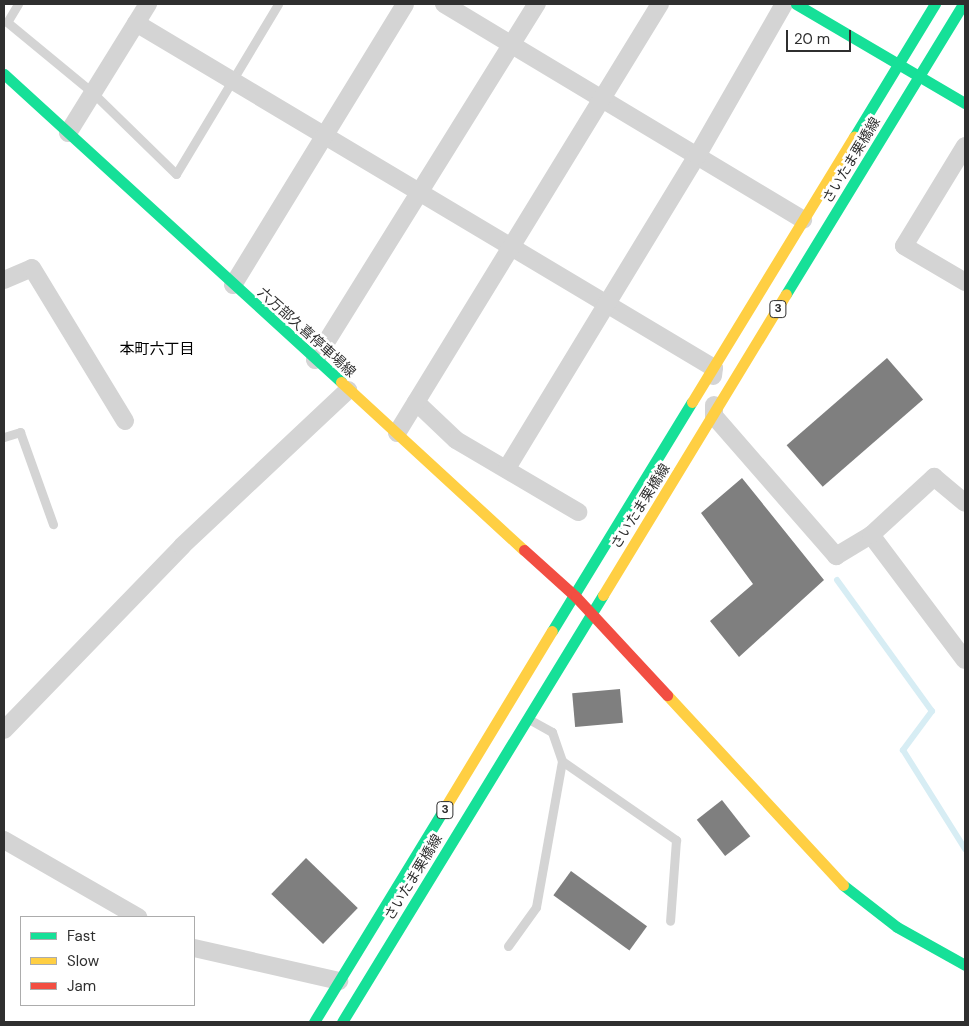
<!DOCTYPE html>
<html>
<head>
<meta charset="utf-8">
<style>
  body { margin:0 }
  #map { position:relative; width:969px; height:1026px; overflow:hidden; background:#fff; font-family:"DM Sans","Noto Sans JP",sans-serif }
  div>[style] { position:absolute }
  [style*='--x'] { left:calc(var(--x)*1px); top:calc(var(--y)*1px); width:calc(var(--w)*1px); rotate:calc(var(--a)*1deg) }
  .stream>* { height:6px; margin:-3px; padding:0 3px; transform-origin:3px; border-radius:3px; background:#d7edf4 }
  .building>* { inset:0; background:#7f7f7f; transform-origin:0 0 }
  .lane>* { height:9px; margin:-4.5px; padding:0 4.5px; transform-origin:4.5px; border-radius:4.5px; background:#d4d4d4 }
  .street>* { height:18px; margin:-9px; padding:0 9px; transform-origin:9px; border-radius:9px; background:#d4d4d4 }
  .fast>* { height:11px; margin:-5.5px; padding:0 5.5px; transform-origin:5.5px; border-radius:5.5px; background:#16e098 }
  .slow>* { height:11px; margin:-5.5px; padding:0 5.5px; transform-origin:5.5px; border-radius:5.5px; background:#ffcf43 }
  .jam>* { height:11px; margin:-5.5px; padding:0 5.5px; transform-origin:5.5px; border-radius:5.5px; background:#f24e42 }
  span { translate:-50% -50%; white-space:nowrap; text-align:center; line-height:1.15; -webkit-text-stroke:5px #fff; paint-order:stroke }
  .shield-label span { padding:1px 4px; background:#fff; border:1px solid; border-radius:4px; -webkit-text-stroke-width:0 }
  .shield-label { font-size:12px; color:#2f2f2f; font-weight:700 }
  .street-label { font-size:14px; color:#2f2f2f }
  .neighbourhood-label { font-size:15px; color:#000 }
  .frame { position:absolute; inset:0; border:5px solid #2f2f2f; pointer-events:none }
  .legend { position:absolute; left:20px; top:916px; width:175px; height:90px; box-sizing:border-box; background:#fff; border:1px solid #acacac; margin:0; padding:6px 9px; list-style:none; font-size:15px; color:#2f2f2f }
  .legend li { display:flex; align-items:center; gap:10px; height:25px }
  .legend b { width:25px; border:1px solid #acacac }
  .scale { position:absolute; left:786px; top:30px; width:65px; height:22px; box-sizing:border-box; border:2px solid #2f2f2f; border-top:0; padding-left:6px; font-size:15px; line-height:18px; white-space:nowrap; color:#2f2f2f; -webkit-text-stroke:4px #fff; paint-order:stroke }
</style>
</head>
<body>
<div id="map">
  <div class="stream">
    <i style="--x:837;--y:580;--w:162;--a:54.1"></i>
    <i style="--x:932;--y:711;--w:49;--a:126.6"></i>
    <i style="--x:903;--y:750;--w:117;--a:57.9"></i>
  </div>
  <div class="building">
    <i style="left:887px;top:358px;width:55px;height:133px;rotate:49deg"></i>
    <i style="clip-path:polygon(742px 478px,824px 580px,739px 657px,710px 621px,753px 584px,701px 513px)"></i>
    <i style="left:620px;top:689px;width:34px;height:48px;rotate:85deg"></i>
    <i style="left:722px;top:800px;width:46px;height:32px;rotate:52deg"></i>
    <i style="left:306px;top:858px;width:72px;height:50px;rotate:44deg"></i>
    <i style="left:571px;top:871px;width:94px;height:30px;rotate:36deg"></i>
  </div>
  <div class="lane">
    <i style="--x:18;--y:4;--w:21;--a:121"></i>
    <i style="--x:7;--y:22;--w:112;--a:39.5"></i>
    <i style="--x:93;--y:93;--w:116;--a:44.3"></i>
    <i style="--x:176;--y:174;--w:198;--a:-59"></i>
    <i style="--x:4;--y:437;--w:17;--a:-17"></i>
    <i style="--x:20;--y:432;--w:98;--a:70.3"></i>
    <i style="--x:562;--y:761;--w:139;--a:34.7"></i>
    <i style="--x:676;--y:840;--w:81;--a:94.2"></i>
    <i style="--x:508;--y:946;--w:48;--a:-54.3"></i>
    <i style="--x:536;--y:907;--w:148;--a:-79.9"></i>
    <i style="--x:562;--y:761;--w:31;--a:-109"></i>
    <i style="--x:552;--y:732;--w:26;--a:-151"></i>
  </div>
  <div class="street">
    <i style="--x:444;--y:4;--w:419;--a:31"></i>
    <i style="--x:136;--y:23;--w:673;--a:30.83"></i>
    <i style="--x:714;--y:368;--w:8;--a:97"></i>
    <i style="--x:68;--y:133;--w:152;--a:-58.2"></i>
    <i style="--x:965;--y:146;--w:117;--a:121.4"></i>
    <i style="--x:904;--y:246;--w:71;--a:30.5"></i>
    <i style="--x:4;--y:280;--w:30;--a:-23"></i>
    <i style="--x:32;--y:268;--w:179;--a:58.7"></i>
    <i style="--x:233;--y:285;--w:329;--a:-58.5"></i>
    <i style="--x:315;--y:360;--w:420;--a:-58.1"></i>
    <i style="--x:416;--y:402;--w:55;--a:43.5"></i>
    <i style="--x:456;--y:440;--w:142;--a:30.5"></i>
    <i style="--x:714;--y:405;--w:11;--a:90"></i>
    <i style="--x:714;--y:416;--w:186;--a:48.9"></i>
    <i style="--x:836;--y:556;--w:41;--a:-31"></i>
    <i style="--x:871;--y:535;--w:156;--a:53.1"></i>
    <i style="--x:397;--y:433;--w:503;--a:-58.49"></i>
    <i style="--x:507;--y:468;--w:365;--a:-58.7"></i>
    <i style="--x:697;--y:156;--w:175;--a:-60.2"></i>
    <i style="--x:871;--y:535;--w:86;--a:-42.6"></i>
    <i style="--x:934;--y:477;--w:40;--a:40"></i>
    <i style="--x:4;--y:730;--w:256;--a:-45.9"></i>
    <i style="--x:182;--y:546;--w:228;--a:-43.2"></i>
    <i style="--x:4;--y:840;--w:155;--a:29.9"></i>
    <i style="--x:194;--y:948;--w:149;--a:12.8"></i>
  </div>
  <div class="fast">
    <i style="--x:796;--y:4;--w:196;--a:30.4"></i>
    <i style="--x:4;--y:74;--w:457;--a:42.4"></i>
    <i style="--x:854;--y:137;--w:156;--a:-58.7"></i>
    <i style="--x:786;--y:294;--w:340;--a:-58.6"></i>
    <i style="--x:552;--y:631;--w:268;--a:-58.6"></i>
    <i style="--x:843;--y:885;--w:68;--a:37.9"></i>
    <i style="--x:897;--y:927;--w:78;--a:29.2"></i>
    <i style="--x:314;--y:1022;--w:250;--a:-58.6"></i>
    <i style="--x:342;--y:1022;--w:500;--a:-58.57"></i>
  </div>
  <div class="slow">
    <i style="--x:341;--y:382;--w:248;--a:42.6"></i>
    <i style="--x:692;--y:402;--w:311;--a:-58.6"></i>
    <i style="--x:603;--y:595;--w:352;--a:-58.7"></i>
    <i style="--x:667;--y:695;--w:259;--a:47.2"></i>
    <i style="--x:444;--y:809;--w:208;--a:-58.8"></i>
  </div>
  <div class="jam">
    <i style="--x:524;--y:550;--w:70;--a:42.1"></i>
    <i style="--x:576;--y:597;--w:134;--a:47.1"></i>
  </div>
  <div class="shield-label">
    <span style="left:778px;top:309px">3</span>
    <span style="left:445px;top:810px">3</span>
  </div>
  <div class="street-label">
    <span style="left:851px;top:160px;rotate:-59deg">さいたま栗橋線</span>
    <span style="left:307px;top:332px;rotate:42deg">六万部久喜停車場線</span>
    <span style="left:640px;top:506px;rotate:-58deg">さいたま栗橋線</span>
    <span style="left:413px;top:877px;rotate:-59deg">さいたま栗橋線</span>
  </div>
  <div class="neighbourhood-label">
    <span style="left:157px;top:350px">本町六丁目</span>
  </div>
  <div class="frame"></div>
  <ul class="legend">
  <li><b style="height:6px;background:#16e098"></b>Fast</li>
  <li><b style="height:6px;background:#ffcf43"></b>Slow</li>
  <li><b style="height:6px;background:#f24e42"></b>Jam</li>
  </ul>
  <div class="scale">20 m</div>
</div>
</body>
</html>
